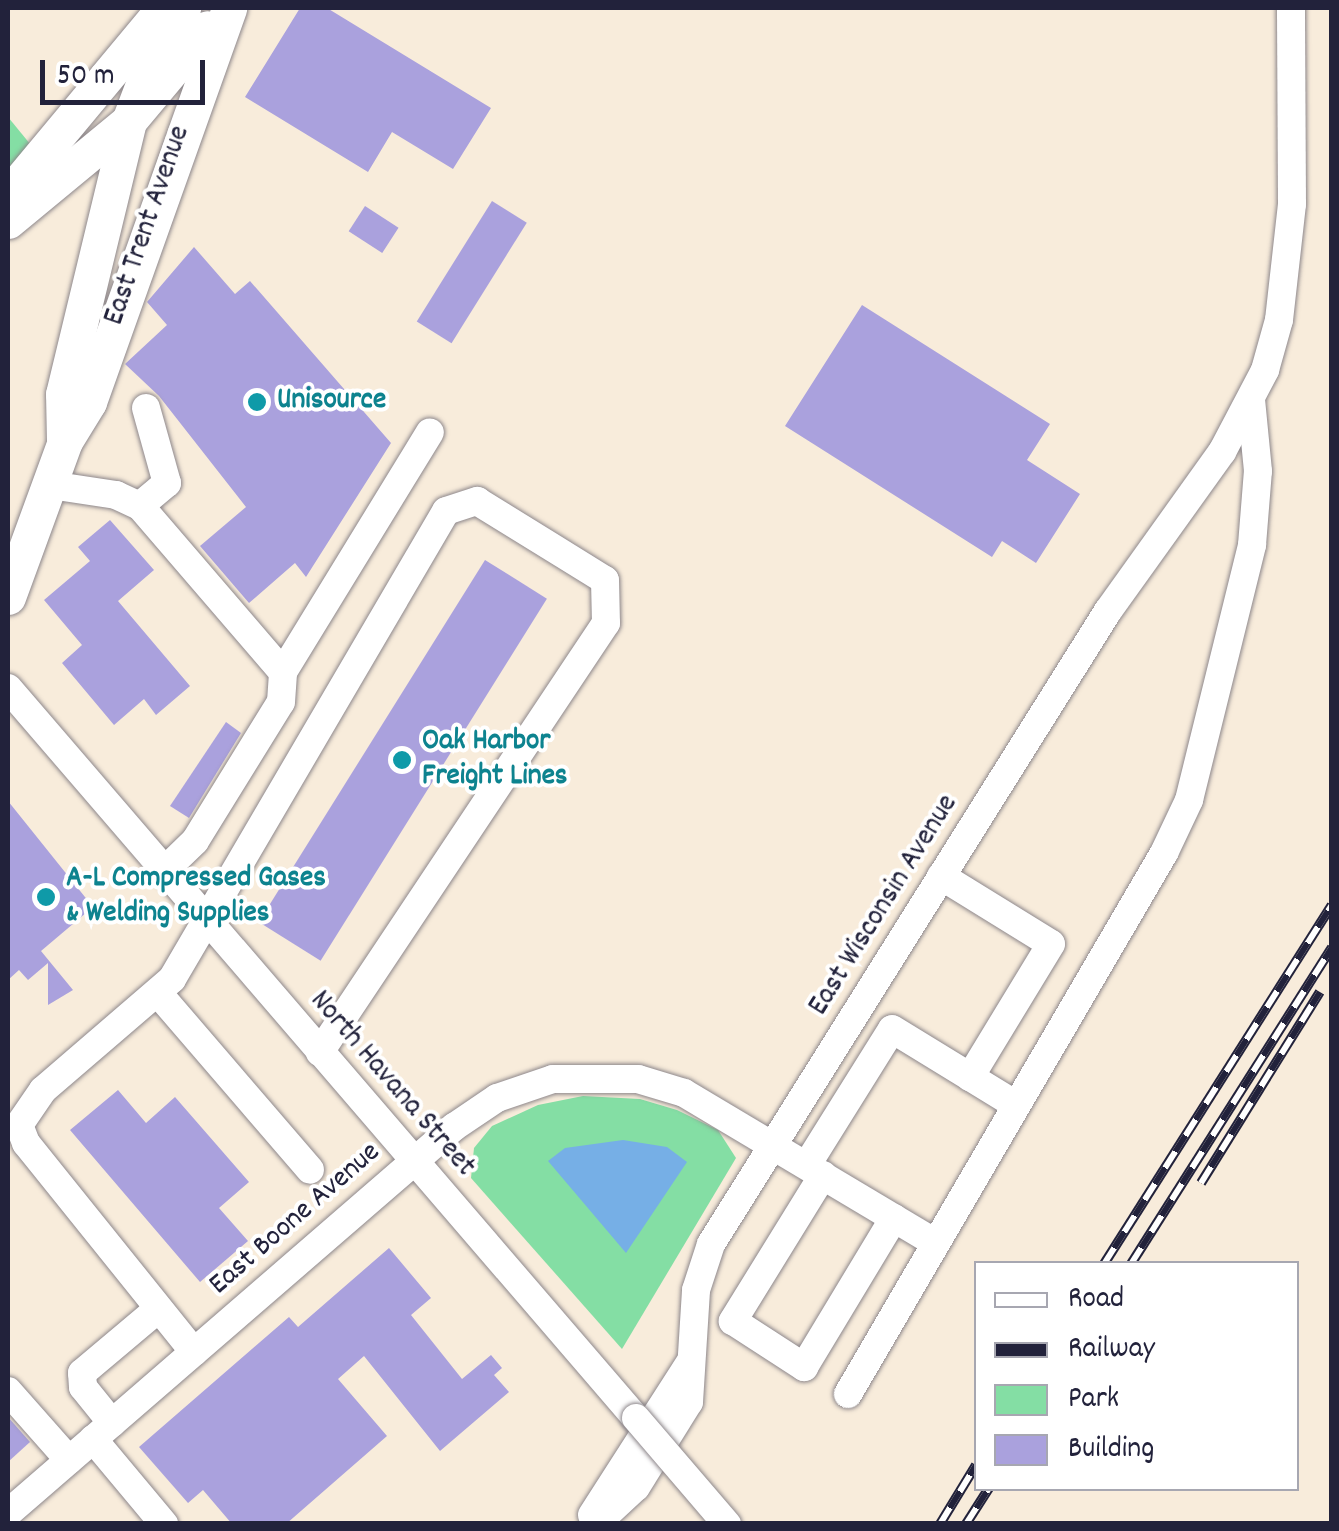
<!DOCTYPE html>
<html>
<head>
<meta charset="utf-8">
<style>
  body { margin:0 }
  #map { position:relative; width:1339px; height:1531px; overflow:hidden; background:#f8ecdb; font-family:Dekko,sans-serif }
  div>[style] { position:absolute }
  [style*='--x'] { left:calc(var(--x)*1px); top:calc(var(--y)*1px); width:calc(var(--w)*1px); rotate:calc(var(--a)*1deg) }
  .green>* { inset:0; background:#84dea4 }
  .water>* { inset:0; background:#76afe6 }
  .building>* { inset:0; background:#aaa1dd; transform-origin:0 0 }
  .roads { filter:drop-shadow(0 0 2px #8d878b) drop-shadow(0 0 2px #8d878b) }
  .minor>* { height:28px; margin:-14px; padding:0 14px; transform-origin:14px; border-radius:14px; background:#fff }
  .major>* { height:35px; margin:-17.5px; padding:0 17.5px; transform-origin:17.5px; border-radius:17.5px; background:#fff }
  .rail>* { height:10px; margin-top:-5px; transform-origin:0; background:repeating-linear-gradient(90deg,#fff 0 19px,#22223b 0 38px); box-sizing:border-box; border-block:2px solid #22223b }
  .bridges { filter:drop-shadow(0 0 2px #8d878b) drop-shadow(0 0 2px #8d878b) }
  .minor-bridge>* { height:28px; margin:-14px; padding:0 14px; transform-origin:14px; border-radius:14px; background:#fff }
  .dots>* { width:28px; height:28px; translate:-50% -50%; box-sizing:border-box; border:5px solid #fff; border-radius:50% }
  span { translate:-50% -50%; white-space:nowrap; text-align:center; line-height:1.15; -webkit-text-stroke:8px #fff; paint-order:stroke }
  .street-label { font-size:30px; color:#22223b }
  .culture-label { font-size:30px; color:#0d838f; font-weight:700 }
  .left { translate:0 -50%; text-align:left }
  .frame { position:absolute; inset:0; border:10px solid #22223b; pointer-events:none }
  .legend { position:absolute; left:974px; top:1261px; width:325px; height:230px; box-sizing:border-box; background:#fff; border:2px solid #a7a7b1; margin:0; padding:12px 18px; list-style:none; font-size:30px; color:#22223b }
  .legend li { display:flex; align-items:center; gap:20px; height:50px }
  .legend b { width:50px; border:2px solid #a7a7b1 }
  .scale { position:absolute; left:40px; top:60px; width:165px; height:45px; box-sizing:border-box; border:5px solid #22223b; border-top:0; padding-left:12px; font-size:30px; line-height:35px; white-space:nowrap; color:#22223b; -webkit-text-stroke:8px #fff; paint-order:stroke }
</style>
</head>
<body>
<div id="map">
  <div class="green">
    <i style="clip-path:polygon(8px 117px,35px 150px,8px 176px)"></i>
    <i style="clip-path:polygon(583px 1096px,640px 1099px,677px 1110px,718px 1130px,736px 1158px,622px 1349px,471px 1178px,474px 1148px,492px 1126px,538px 1105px)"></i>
  </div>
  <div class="water">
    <i style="clip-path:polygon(623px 1140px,667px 1147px,687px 1162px,626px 1253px,548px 1161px,565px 1148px)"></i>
  </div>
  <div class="building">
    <i style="clip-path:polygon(300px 8px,327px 8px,491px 108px,453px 169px,392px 132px,368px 172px,245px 97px)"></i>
    <i style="left:492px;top:201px;width:41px;height:142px;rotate:32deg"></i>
    <i style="left:365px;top:206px;width:40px;height:30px;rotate:33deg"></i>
    <i style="clip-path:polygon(194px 247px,235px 294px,250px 281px,391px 443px,306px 577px,295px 563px,249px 603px,200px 546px,246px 507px,159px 396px,125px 364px,167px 325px,147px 302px)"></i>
    <i style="clip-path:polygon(862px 305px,1050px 424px,1027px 460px,1080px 494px,1036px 563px,1002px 541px,992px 557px,785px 426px)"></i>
    <i style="clip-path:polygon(110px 520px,154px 570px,118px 601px,190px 686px,156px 715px,144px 699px,114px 725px,62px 663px,82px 645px,44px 600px,90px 561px,78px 547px)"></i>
    <i style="left:485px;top:560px;width:73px;height:427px;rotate:32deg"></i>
    <i style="clip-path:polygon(226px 722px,241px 733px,189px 818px,170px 806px)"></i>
    <i style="clip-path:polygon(8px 801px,93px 907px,41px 951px,73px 990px,48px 1005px,48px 963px,28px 980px,19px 970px,8px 980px)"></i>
    <i style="clip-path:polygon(118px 1090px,146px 1123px,175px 1097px,249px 1182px,219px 1208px,248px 1241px,200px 1282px,70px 1130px)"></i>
    <i style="clip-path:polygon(389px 1248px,431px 1298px,411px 1315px,462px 1379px,491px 1355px,502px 1368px,494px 1375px,509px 1392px,440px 1451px,364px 1356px,338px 1379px,387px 1436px,286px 1524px,232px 1524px,203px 1490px,188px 1503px,139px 1447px,289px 1317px,298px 1327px)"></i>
    <i style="clip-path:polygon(8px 1417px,30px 1442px,8px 1462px)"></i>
  </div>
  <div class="roads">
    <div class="minor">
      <i style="--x:146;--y:408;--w:78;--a:74.4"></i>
      <i style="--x:167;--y:483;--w:35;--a:140"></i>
      <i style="--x:140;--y:506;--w:219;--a:49.3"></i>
      <i style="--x:50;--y:485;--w:67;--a:8.6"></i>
      <i style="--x:116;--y:495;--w:26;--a:25"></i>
      <i style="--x:8;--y:688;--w:963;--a:49.3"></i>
      <i style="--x:164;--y:871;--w:43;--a:-44.1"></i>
      <i style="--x:195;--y:841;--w:163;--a:-58.3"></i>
      <i style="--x:281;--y:702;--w:30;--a:-86"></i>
      <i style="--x:283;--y:672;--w:281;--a:-58.5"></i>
      <i style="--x:941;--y:876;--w:129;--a:31.7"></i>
      <i style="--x:1051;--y:944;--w:156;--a:121.3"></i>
      <i style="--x:158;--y:993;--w:233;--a:49.3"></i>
      <i style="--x:807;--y:1165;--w:160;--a:-58"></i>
      <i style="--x:892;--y:1029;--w:145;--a:31.5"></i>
      <i style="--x:823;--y:1175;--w:172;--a:121.7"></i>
      <i style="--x:733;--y:1321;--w:85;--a:32.9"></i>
      <i style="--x:804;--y:1367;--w:174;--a:-58.9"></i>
      <i style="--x:194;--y:1352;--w:268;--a:-128.8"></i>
      <i style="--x:26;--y:1143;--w:19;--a:-111"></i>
      <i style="--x:19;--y:1125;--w:42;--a:-55.6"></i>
      <i style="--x:43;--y:1090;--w:170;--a:-40.7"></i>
      <i style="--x:172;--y:979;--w:542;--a:-59.65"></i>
      <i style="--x:446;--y:511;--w:33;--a:-18"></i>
      <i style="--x:477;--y:501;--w:150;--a:31.7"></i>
      <i style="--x:605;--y:580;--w:43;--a:88.7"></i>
      <i style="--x:606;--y:623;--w:516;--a:123.69"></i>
      <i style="--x:8;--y:1391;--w:92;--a:48.5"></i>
      <i style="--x:848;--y:1394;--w:627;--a:-59.71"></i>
      <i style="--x:1164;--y:853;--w:59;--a:-64.7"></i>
      <i style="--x:1189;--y:800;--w:263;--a:-76.1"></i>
      <i style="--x:1252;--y:545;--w:74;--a:-85.4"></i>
      <i style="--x:1258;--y:471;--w:71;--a:-95.6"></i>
      <i style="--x:112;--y:1423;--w:46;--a:-128.9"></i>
      <i style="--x:83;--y:1387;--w:14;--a:-94"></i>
      <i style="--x:82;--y:1373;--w:99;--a:-40.1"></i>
      <i style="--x:93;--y:1439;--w:111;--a:50.1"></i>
      <i style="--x:8;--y:1513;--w:590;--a:-40.88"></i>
      <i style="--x:454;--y:1127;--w:52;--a:-34"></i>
      <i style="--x:497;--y:1098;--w:59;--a:-18.7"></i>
      <i style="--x:553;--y:1079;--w:85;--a:0"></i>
      <i style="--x:638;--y:1079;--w:48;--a:16.9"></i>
      <i style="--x:684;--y:1093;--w:293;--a:30.8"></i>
      <i style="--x:592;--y:1515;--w:183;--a:-57.3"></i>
      <i style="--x:596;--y:1524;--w:54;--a:-42.8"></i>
      <i style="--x:636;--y:1487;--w:100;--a:-58.1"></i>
      <i style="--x:689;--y:1402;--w:112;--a:-86.4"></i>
      <i style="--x:696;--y:1290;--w:48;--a:-71.9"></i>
      <i style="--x:711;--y:1244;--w:747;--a:-57.91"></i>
      <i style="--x:1108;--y:611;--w:196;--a:-54.4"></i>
      <i style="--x:1222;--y:452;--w:93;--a:-62.3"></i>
      <i style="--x:1265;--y:370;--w:52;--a:-74.4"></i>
      <i style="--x:1279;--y:320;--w:117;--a:-83.6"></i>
      <i style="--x:1292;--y:204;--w:196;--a:-90.3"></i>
    </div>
    <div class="major">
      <i style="--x:8;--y:195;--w:244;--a:-50.2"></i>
      <i style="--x:8;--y:221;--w:157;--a:-39.6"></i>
      <i style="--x:129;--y:121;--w:121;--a:-50"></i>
      <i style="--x:64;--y:440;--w:46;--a:-91.2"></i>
      <i style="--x:63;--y:394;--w:281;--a:-76.4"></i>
      <i style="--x:129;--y:121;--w:62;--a:-69.2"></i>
      <i style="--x:151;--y:63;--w:64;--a:-59.8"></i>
      <i style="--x:8;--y:597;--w:166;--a:-69.9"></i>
      <i style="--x:65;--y:441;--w:46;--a:-58.4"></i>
      <i style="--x:89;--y:402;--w:418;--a:-70.4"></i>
    </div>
  </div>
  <div class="rail">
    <i style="--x:1201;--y:1183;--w:225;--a:-58.1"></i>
    <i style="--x:1104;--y:1264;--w:425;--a:-57.6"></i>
    <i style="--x:1131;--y:1264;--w:375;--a:-57.6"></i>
    <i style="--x:940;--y:1524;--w:69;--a:-58.6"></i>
    <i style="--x:966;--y:1524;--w:43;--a:-57.4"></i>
  </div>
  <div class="bridges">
    <div class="minor-bridge">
      <i style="--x:636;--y:1418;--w:140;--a:49.4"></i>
    </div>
  </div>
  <div class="dots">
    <i style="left:257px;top:402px;background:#0f9aa8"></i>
    <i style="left:402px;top:760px;background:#0f9aa8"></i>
    <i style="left:46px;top:897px;background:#0f9aa8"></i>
  </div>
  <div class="street-label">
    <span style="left:149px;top:226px;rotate:-71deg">East Trent Avenue</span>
    <span style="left:885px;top:906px;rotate:-58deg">East Wisconsin Avenue</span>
    <span style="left:391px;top:1085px;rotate:49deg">North Havana Street</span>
    <span style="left:296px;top:1220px;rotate:-41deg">East Boone Avenue</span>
  </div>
  <div class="culture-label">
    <span class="left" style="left:277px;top:402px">Unisource</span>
    <span class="left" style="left:422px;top:760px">Oak Harbor<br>Freight Lines</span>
    <span class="left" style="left:66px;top:897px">A-L Compressed Gases<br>&amp; Welding Supplies</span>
  </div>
  <div class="frame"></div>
  <ul class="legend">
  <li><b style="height:12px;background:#fff"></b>Road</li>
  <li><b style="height:12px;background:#22223b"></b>Railway</li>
  <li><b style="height:28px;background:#84dea4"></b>Park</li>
  <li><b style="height:28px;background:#aaa1dd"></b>Building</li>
  </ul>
  <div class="scale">50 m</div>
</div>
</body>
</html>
